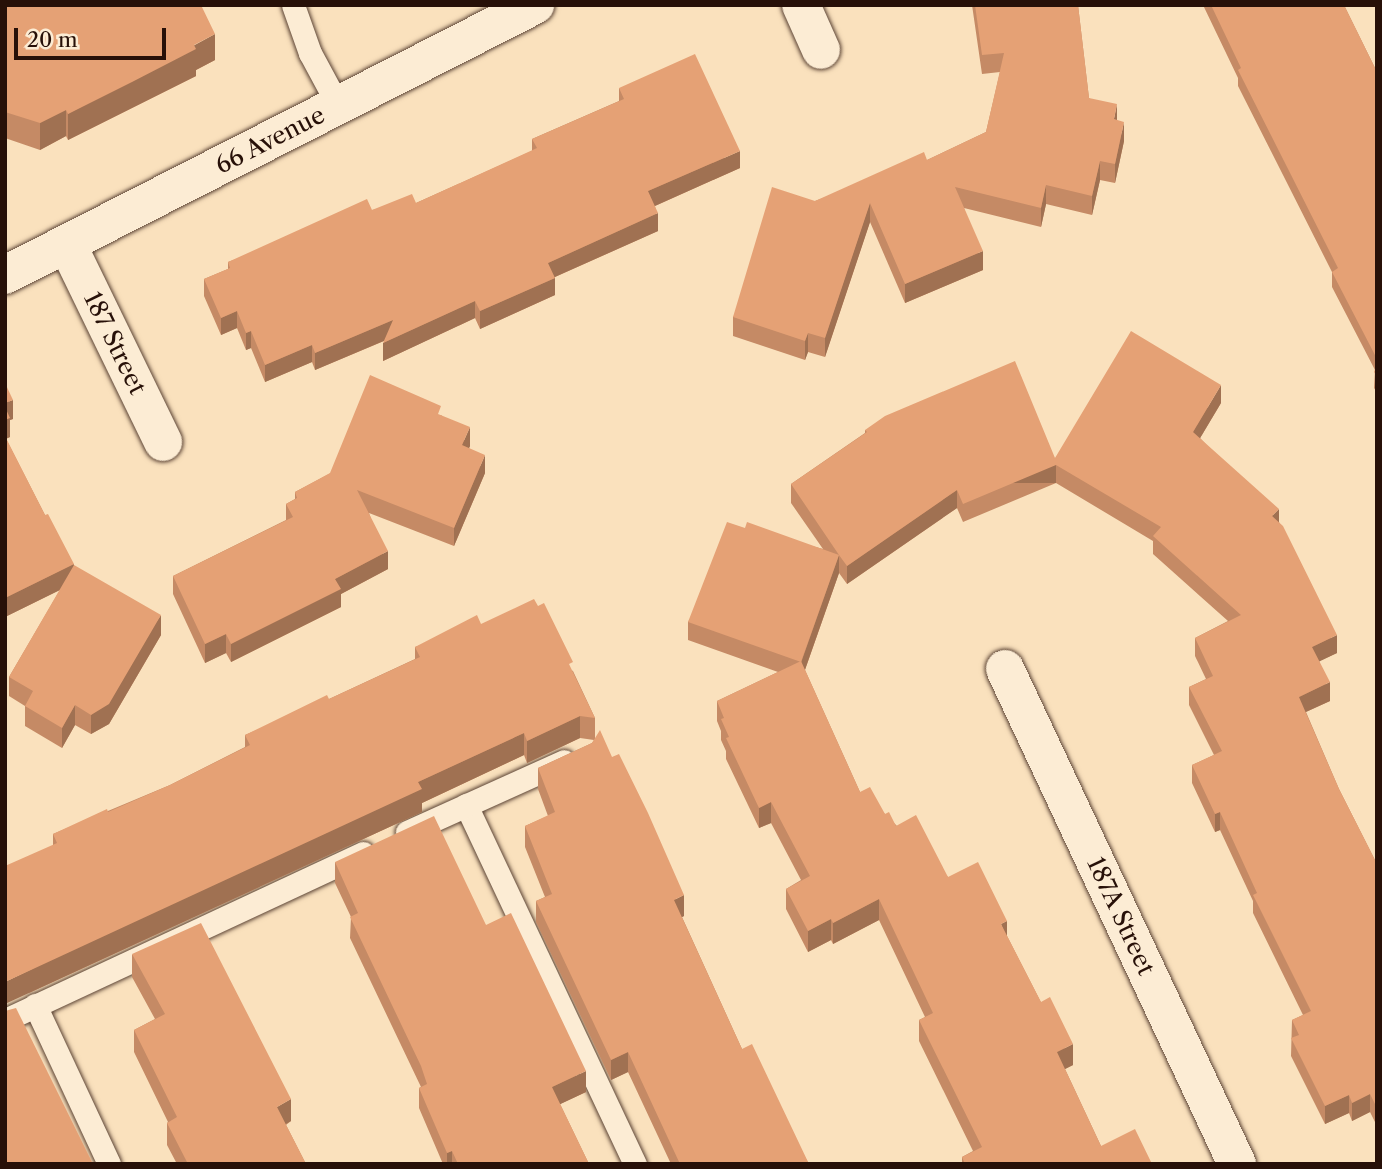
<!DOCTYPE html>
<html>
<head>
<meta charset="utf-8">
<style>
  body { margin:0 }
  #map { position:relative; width:1382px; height:1169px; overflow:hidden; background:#fae1bd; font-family:"Libre Caslon Text",serif }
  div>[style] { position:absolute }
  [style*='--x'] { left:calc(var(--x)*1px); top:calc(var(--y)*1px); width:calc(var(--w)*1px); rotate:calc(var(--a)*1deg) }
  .roads { filter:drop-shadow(0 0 2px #5c4435) drop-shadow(0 0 2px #5c4435) }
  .lane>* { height:23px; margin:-11.5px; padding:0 11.5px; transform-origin:11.5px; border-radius:11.5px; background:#fcecd4 }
  .street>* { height:38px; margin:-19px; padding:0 19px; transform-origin:19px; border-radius:19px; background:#fcecd4 }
  .secondary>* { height:38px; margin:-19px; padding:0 19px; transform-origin:19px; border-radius:19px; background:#fcecd4 }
  .wall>* { inset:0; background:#c58a65 }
  .shaded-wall>* { inset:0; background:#a07152; transform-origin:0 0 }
  .building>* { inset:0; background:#e5a175 }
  span { translate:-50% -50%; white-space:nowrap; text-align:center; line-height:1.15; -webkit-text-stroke:7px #fcecd4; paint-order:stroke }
  .street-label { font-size:24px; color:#271008 }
  .frame { position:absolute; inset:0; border:7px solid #271008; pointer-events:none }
  .scale { position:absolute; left:14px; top:28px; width:152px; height:32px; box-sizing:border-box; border:4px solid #271008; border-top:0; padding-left:9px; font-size:21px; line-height:24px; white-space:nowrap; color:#271008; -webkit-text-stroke:5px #fcecd4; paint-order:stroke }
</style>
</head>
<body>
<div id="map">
  <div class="roads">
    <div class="lane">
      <i style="--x:293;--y:5;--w:51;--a:70.5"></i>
      <i style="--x:310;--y:53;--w:59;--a:61.7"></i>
      <i style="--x:466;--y:805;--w:397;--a:64.8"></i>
      <i style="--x:407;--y:832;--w:172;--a:-24.3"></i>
      <i style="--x:35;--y:1005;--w:175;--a:65"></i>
      <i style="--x:5;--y:1020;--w:395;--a:-25"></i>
    </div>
    <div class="street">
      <i style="--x:801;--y:5;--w:49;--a:66"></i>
      <i style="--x:67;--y:244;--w:220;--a:64.1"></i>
      <i style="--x:1005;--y:669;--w:547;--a:64.89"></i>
    </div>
    <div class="secondary">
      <i style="--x:5;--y:275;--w:595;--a:-27"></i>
    </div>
  </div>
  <div class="wall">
    <i style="clip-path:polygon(5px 5px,215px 60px,196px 70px,196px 76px,68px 140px,66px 136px,40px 150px,5px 138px)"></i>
    <i style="clip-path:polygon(972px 5px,1078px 5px,1089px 98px,1117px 120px,1124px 141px,1115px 183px,1100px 180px,1092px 215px,1046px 204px,1041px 227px,964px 208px,983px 270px,905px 303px,870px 222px,825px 357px,808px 352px,805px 360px,733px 336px,733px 317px,815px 201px,927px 160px,986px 132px,1000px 72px,982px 74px)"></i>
    <i style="clip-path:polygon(1203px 5px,1344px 5px,1377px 72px,1377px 393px,1374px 388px,1375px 370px,1332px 287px,1332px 272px,1238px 86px,1238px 78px)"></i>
    <i style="clip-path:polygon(619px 88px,740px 168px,655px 206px,658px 231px,555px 277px,555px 295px,480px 329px,475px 318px,383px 361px,384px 341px,315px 370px,312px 362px,265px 382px,251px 348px,246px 350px,237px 328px,221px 335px,204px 296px,204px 279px,228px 269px,228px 262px,372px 210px,416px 203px,532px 151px,532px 139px,619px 101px)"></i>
    <i style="clip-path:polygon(5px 383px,13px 419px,10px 420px,10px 437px,6px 439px,45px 515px,74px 566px,161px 635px,109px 724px,91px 734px,75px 725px,62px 748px,25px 726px,25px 706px,9px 696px,9px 677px,60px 590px,5px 617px)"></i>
    <i style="clip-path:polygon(1221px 403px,1200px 438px,1279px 522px,1337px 653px,1319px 661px,1330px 701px,1306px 712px,1339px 789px,1377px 864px,1375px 1122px,1370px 1112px,1352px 1121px,1349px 1113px,1325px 1124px,1291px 1056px,1292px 1020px,1303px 1015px,1253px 913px,1253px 901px,1220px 830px,1215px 832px,1192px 783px,1192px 765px,1214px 755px,1189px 705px,1189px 687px,1206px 679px,1195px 656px,1195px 638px,1228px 621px,1153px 554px,1153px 541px,1056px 483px,963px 522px,957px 508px,847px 584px,839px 573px,805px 670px,860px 792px,885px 814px,1007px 936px,1073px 1065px,1065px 1069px,1101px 1146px,1152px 1164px,962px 1164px,962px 1157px,973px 1151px,919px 1041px,919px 1020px,925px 1017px,879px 920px,833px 944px,831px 940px,808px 952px,786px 909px,786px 889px,801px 880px,771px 823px,759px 828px,726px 759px,726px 751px,721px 740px,721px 731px,717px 721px,717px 701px,778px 672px,688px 640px,688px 622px,745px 528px,823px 549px,791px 503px,791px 484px,865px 433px,865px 430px,1055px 458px)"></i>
    <i style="clip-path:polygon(441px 415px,470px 446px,469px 448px,485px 473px,454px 546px,369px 513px,388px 569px,341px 594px,341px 607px,231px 662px,226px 653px,205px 663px,173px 594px,173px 576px,286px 520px,286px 504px,295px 499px,295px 492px)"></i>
    <i style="clip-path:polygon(481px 624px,573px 671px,595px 718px,595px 738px,684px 916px,682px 917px,742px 1049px,809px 1164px,671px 1164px,628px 1072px,611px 1080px,536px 922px,536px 901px,545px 897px,525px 847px,525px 826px,548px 816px,538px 789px,538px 768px,592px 743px,594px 740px,580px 738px,527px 763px,524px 755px,422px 803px,422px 812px,29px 993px,53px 845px,53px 834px,170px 785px,245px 747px,245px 735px,329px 699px,415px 659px,415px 647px)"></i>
    <i style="clip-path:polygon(335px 862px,486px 925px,586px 1092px,560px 1104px,589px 1164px,443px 1164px,419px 1108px,419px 1088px,421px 1087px,350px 938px,351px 917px,335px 883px)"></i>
    <i style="clip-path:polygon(132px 954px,291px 1121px,286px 1125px,306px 1164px,177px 1164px,167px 1145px,167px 1123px,168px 1122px,134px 1052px,134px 1030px,155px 1019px,132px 977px)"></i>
  </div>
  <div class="shaded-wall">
    <i style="clip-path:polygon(215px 34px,215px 60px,196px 70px,196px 76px,68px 140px,68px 114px)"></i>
    <i style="clip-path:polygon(1117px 104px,1117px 123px,1114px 119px)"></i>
    <i style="clip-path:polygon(66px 110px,66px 136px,40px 150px,40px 123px)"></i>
    <i style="clip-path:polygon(1124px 122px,1124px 141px,1115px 183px,1115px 164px)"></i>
    <i style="clip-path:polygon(740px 151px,740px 168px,648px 209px,648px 191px)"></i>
    <i style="clip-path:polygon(1100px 161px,1100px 180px,1092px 215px,1092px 196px)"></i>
    <i style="clip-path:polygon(1046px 185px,1046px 204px,1041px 227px,1041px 208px)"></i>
    <i style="clip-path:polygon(870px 203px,870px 222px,825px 357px,825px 338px)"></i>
    <i style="clip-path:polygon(658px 213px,658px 231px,548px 280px,548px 263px)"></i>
    <i style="clip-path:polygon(983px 251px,983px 270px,905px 303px,905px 284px)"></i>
    <i style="clip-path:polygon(555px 278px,555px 295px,480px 329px,480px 311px)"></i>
    <i style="clip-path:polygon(475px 301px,475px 318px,383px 361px,383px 343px)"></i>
    <i style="clip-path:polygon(237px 311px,237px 328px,221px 335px,221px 318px)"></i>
    <i style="clip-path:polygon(393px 320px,393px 337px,315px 370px,315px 353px)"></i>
    <i style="clip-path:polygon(251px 331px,251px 348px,246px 350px,246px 333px)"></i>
    <i style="clip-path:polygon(808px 333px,808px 352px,805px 360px,805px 341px)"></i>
    <i style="clip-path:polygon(312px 345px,312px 362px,265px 382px,265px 365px)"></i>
    <i style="clip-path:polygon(1221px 385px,1221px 403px,1193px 450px,1193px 432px)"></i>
    <i style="clip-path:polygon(13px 400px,13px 419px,10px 420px,10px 437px,5px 439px,5px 403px)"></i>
    <i style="clip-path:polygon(470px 427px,470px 446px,462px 463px,462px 445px)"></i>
    <i style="clip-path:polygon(485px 455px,485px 473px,454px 546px,454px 528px)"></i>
    <i style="left:1056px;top:465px;width:18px;height:101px;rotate:90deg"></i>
    <i style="clip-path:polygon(957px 490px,957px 508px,847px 584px,847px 566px)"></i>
    <i style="clip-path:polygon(1279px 509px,1279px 527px,1272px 516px)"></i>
    <i style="clip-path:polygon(388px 551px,388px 569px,341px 594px,341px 607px,231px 662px,231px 644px,335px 579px)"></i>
    <i style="clip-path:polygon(839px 555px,839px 573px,801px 681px,801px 663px)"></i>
    <i style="clip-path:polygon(74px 564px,74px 583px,5px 617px,5px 598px)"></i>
    <i style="clip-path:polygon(161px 615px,161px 635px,109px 724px,91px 734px,91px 715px)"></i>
    <i style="clip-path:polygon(226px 634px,226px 653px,205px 663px,205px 644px)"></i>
    <i style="clip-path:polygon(1337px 635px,1337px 653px,1312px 665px,1312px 647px)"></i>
    <i style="clip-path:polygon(1330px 682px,1330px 701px,1299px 715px,1299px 697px)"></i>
    <i style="clip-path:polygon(75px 705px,75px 725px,62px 748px,62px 728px)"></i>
    <i style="clip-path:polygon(580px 716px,580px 738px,527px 763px,527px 741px)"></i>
    <i style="clip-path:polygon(524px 733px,524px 755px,422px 803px,422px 812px,5px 1004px,5px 982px,418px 782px)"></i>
    <i style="clip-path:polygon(771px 802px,771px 823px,759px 828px,759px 808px)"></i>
    <i style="clip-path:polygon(1220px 812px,1220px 830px,1215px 832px,1215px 814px)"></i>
    <i style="clip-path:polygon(684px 895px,684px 916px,674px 921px,674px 900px)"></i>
    <i style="clip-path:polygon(879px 899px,879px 920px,833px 944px,833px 923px)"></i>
    <i style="clip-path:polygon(831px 919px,831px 940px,808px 952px,808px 931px)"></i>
    <i style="clip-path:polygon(1007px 921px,1007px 941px,1001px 924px)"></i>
    <i style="clip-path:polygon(1073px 1044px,1073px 1065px,1057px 1073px,1057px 1052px)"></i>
    <i style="clip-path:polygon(628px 1052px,628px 1072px,611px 1080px,611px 1060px)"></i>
    <i style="clip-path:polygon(586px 1071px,586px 1092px,552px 1108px,552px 1087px)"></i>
    <i style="clip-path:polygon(1370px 1094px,1370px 1112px,1352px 1121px,1352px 1103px)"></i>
    <i style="clip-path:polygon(1349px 1095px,1349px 1113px,1325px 1124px,1325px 1106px)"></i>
    <i style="clip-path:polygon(291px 1099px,291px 1121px,277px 1129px,277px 1107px)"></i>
    <i style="left:1377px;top:1103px;width:18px;height:2px;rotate:90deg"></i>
    <i style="clip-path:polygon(452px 1151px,452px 1164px,447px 1164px,447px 1153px)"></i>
  </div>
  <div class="building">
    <i style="clip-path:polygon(5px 5px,201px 5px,215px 34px,194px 45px,196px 49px,132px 82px,68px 114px,66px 110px,40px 123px,5px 112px)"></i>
    <i style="clip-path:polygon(975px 5px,1078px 5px,1089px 98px,1117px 104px,1114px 119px,1124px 122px,1115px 164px,1100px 161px,1092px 196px,1046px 185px,1041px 208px,955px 187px,983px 251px,905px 284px,870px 203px,825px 338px,808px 333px,805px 341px,733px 317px,772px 187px,815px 201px,924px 152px,927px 160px,986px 132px,1004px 53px,982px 55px)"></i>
    <i style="clip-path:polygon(1211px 5px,1344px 5px,1377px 72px,1377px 359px,1332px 272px,1338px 268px,1238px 70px,1241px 68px)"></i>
    <i style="clip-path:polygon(695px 54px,740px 151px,648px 191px,658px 213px,548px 263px,555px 278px,480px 311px,475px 301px,383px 343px,393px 320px,315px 353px,312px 345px,265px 365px,251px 331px,246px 333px,237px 311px,221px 318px,204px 279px,230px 268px,228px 262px,367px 199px,372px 210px,412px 194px,416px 203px,537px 148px,532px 139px,624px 99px,619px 88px)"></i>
    <i style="clip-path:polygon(1131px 331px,1221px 385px,1193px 432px,1279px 509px,1272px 516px,1283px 526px,1337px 635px,1312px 647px,1330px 682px,1299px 697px,1339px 789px,1377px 864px,1377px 1103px,1375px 1104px,1370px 1094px,1352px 1103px,1349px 1095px,1325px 1106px,1291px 1038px,1299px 1035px,1292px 1020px,1311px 1011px,1253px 895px,1257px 893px,1220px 812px,1215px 814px,1192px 765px,1222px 751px,1189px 687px,1213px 676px,1195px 638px,1241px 615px,1153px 536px,1161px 527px,1056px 465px,963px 504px,957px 490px,847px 566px,839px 555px,801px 662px,688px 622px,727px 522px,745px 528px,747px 522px,839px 555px,791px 484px,867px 432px,865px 430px,885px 416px,1015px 361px,1055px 458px)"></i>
    <i style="clip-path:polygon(1377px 363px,1377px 377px,1374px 372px)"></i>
    <i style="clip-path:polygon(370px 375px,441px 406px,438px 414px,470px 427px,462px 445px,485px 455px,454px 528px,357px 490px,388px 551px,335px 579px,341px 589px,231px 644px,226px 634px,205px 644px,173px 576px,293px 517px,286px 504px,297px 498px,295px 492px,330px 473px)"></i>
    <i style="clip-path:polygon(5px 383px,13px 400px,5px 403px)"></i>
    <i style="clip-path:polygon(5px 407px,10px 418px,5px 420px)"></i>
    <i style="clip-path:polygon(5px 436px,45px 515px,48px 514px,74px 564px,5px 598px)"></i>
    <i style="clip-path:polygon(74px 565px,161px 615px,109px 704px,91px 715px,75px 705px,62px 728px,25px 706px,33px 691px,9px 677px)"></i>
    <i style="clip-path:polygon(534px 599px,538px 606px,544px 603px,573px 662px,569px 664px,595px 718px,580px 716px,527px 741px,524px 733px,418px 782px,422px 789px,5px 982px,5px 866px,57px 843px,53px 834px,107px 809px,108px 812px,170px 785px,250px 745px,245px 735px,327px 695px,329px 699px,420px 657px,415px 647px,477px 615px,481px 624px)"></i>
    <i style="clip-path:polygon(801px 661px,860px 792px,870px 787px,885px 814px,889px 812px,896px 826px,916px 815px,948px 877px,978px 862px,1007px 921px,1001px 924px,1041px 1002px,1050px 997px,1073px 1044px,1057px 1052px,1101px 1146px,1135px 1129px,1152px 1164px,965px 1164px,962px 1157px,982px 1147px,919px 1020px,933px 1013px,879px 899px,833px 923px,831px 919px,808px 931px,786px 889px,810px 876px,771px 802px,759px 808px,726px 738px,729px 737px,721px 719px,724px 718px,717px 701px)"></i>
    <i style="clip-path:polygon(600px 730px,612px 757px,619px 754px,648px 813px,684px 895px,674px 900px,742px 1049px,752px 1044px,809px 1164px,680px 1164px,628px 1052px,611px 1060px,536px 901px,552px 894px,525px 826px,555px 812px,538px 768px,592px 743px)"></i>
    <i style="clip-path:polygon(434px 816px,486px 925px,511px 913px,586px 1071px,552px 1087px,589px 1164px,458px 1164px,452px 1151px,447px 1153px,419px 1088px,427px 1084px,421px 1066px,350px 917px,358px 913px,335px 862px)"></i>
    <i style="clip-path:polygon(201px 923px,291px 1099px,277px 1107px,306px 1164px,188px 1164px,167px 1123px,177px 1117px,134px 1030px,165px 1014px,132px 954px)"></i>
    <i style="clip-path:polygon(16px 1008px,93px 1164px,5px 1164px,5px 1011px)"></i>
  </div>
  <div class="street-label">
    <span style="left:270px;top:140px;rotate:-27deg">66 Avenue</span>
    <span style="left:115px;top:343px;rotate:64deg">187 Street</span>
    <span style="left:1121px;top:916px;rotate:65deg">187A Street</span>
  </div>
  <div class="frame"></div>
  <div class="scale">20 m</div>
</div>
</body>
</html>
